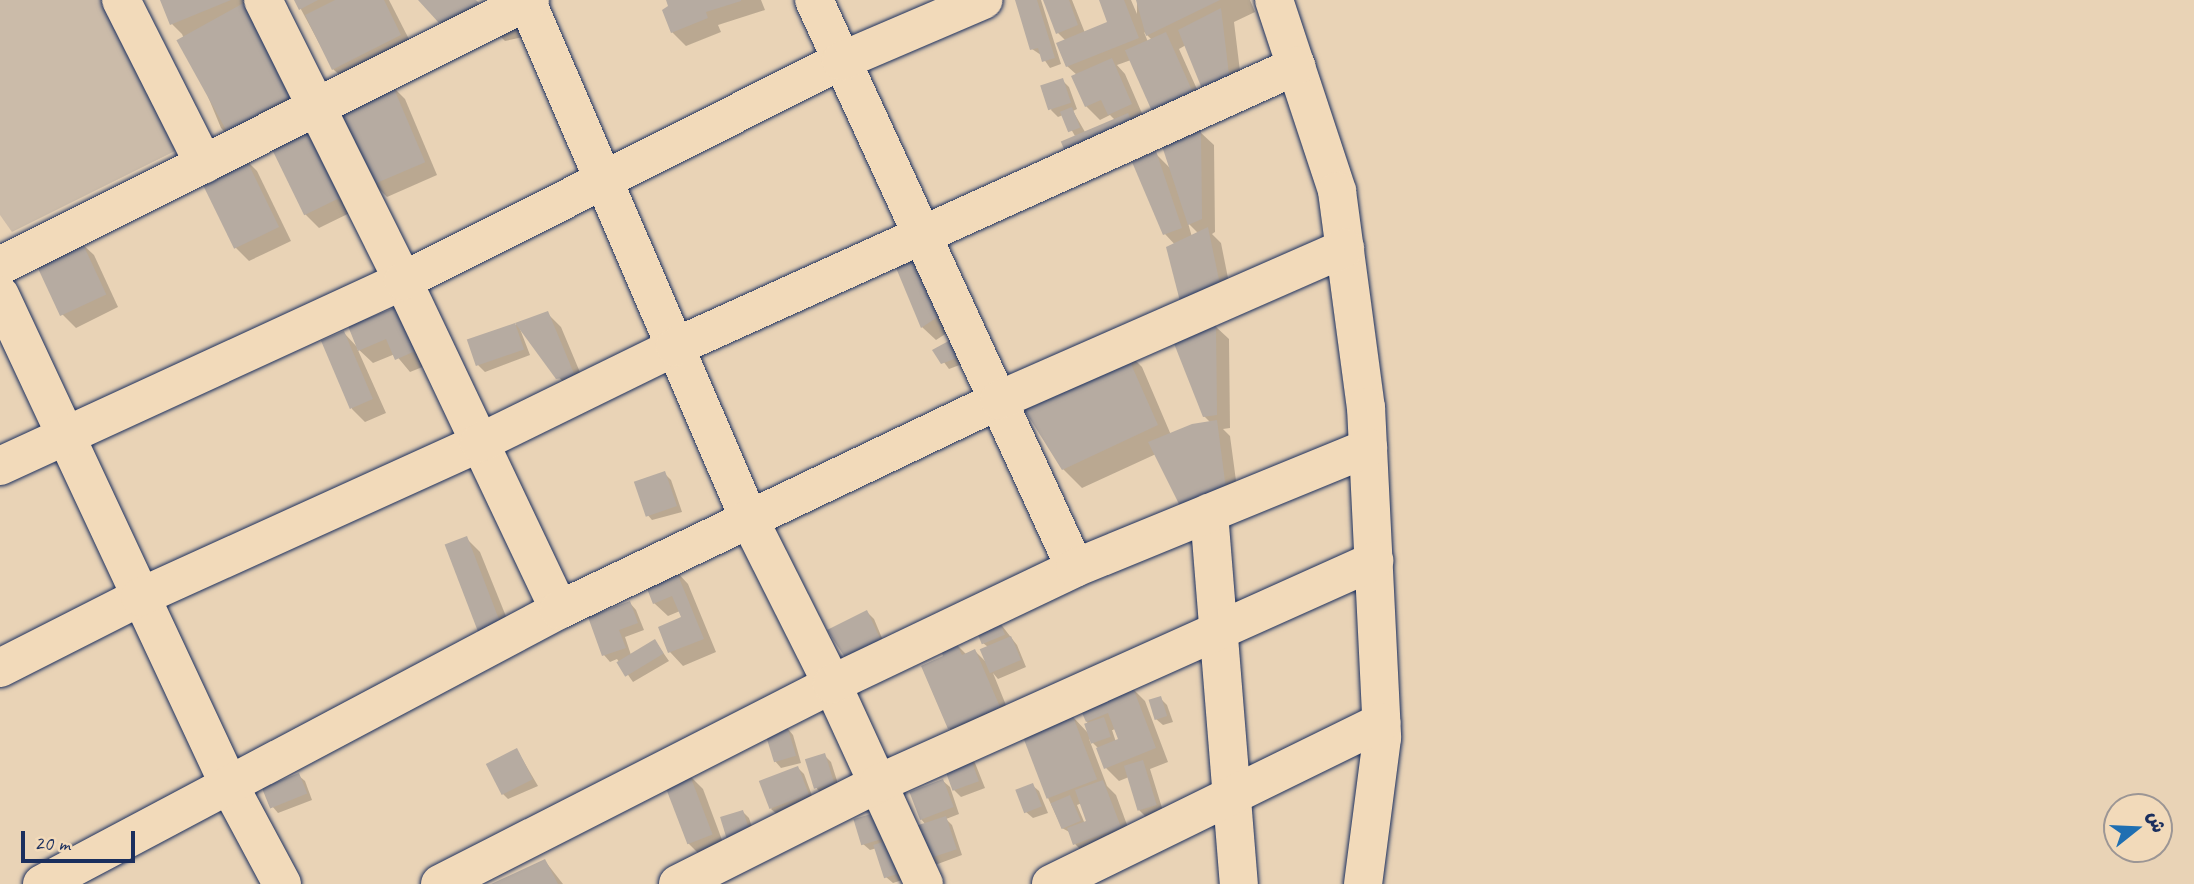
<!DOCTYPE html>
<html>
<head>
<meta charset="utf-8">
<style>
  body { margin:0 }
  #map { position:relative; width:2194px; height:884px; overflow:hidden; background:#e9d3b6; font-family:Caveat,"Playpen Sans Arabic",sans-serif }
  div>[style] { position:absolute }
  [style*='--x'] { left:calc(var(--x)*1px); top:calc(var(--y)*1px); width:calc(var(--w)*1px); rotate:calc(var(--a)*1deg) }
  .green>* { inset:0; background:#cbbba9 }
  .shadow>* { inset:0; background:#0003 }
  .building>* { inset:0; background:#b6aba1; transform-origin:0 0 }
  .roads { filter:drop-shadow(0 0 2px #1b2f5e) drop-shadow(0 0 2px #1b2f5e) }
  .minor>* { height:38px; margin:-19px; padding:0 19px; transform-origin:19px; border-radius:19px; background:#f2daba }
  span { translate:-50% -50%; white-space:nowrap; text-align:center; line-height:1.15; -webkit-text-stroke:6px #f2daba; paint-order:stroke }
  .north { position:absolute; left:2103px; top:793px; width:70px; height:70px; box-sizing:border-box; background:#f2daba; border:2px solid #9c9695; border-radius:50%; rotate:72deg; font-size:19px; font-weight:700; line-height:28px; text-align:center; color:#1b2f5e }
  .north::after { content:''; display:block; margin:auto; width:24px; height:32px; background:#1f6fb2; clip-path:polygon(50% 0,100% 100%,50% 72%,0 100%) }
  .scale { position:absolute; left:21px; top:831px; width:114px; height:32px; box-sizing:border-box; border:4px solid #1b2f5e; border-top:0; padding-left:9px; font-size:21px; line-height:24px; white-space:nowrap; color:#1b2f5e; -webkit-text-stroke:5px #f2daba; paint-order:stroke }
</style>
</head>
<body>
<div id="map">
  <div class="green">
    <i style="clip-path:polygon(0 0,101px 0,177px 150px,12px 232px,0 215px)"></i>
  </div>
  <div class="shadow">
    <i style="clip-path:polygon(162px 0,255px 0,318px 110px,240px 148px,221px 128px,182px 34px,172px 24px)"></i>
    <i style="clip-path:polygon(296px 0,389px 0,414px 49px,347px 82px,333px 69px)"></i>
    <i style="clip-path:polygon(420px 0,474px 0,491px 17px,454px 36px)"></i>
    <i style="clip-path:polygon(668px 0,761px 0,765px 10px,718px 25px,721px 32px,686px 46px,672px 32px)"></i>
    <i style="clip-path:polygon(1017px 0,1041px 0,1061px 64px,1050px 68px,1041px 55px,1032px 49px)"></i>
    <i style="clip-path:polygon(evenodd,1045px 0,1072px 0,1085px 33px,1110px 23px,1101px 0,1131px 0,1137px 14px,1137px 0,1250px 0,1255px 12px,1234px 22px,1244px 104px,1186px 45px,1179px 49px,1209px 116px,1131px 60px,1117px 65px,1125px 74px,1144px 118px,1075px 136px,1063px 115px,1058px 117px,1051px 110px,1062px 80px,1069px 87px,1077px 109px,1073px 111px,1085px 132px,1115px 120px,1110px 115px,1100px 120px,1086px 106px,1077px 75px,1067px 66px,1066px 41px,1058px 33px,1045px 0,1144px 32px,1152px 40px,1148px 42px,1144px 32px)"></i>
    <i style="clip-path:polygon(524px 9px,528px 36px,505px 41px,498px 34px)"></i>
    <i style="clip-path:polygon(392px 86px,405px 99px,437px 175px,387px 197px,373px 183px)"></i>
    <i style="clip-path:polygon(evenodd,1200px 132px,1214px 145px,1215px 232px,1212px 234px,1221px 243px,1234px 308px,1165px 234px,1135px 163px,1156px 154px,1171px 169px,1200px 132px,1188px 223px,1199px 234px,1192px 237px,1188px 223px)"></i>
    <i style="clip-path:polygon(271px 143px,366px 205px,319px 228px,305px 214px)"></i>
    <i style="clip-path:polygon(243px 157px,257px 171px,291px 241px,249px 261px,236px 248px)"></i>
    <i style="clip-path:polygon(80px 242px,94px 255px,118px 307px,76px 328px,62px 314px)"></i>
    <i style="clip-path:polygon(931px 271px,958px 326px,936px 340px,922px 327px)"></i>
    <i style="clip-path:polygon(403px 306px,435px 362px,410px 372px,395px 354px,373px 363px,357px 348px,386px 413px,365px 422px,352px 409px,344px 333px,359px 349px)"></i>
    <i style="clip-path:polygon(547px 313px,561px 327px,587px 389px,571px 392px,520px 329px,530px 355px,485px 372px,478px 365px,469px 342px)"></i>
    <i style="clip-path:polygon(1215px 326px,1229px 339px,1230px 428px,1223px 429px,1230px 436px,1239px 503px,1156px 454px,1082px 488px,1063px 469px,1123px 348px,1142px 367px,1171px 435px,1211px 423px,1204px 416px)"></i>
    <i style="clip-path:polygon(935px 350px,981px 357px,949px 369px)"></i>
    <i style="clip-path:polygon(664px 473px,671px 480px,682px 512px,652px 520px,646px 513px)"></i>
    <i style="clip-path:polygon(466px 538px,480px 552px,516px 641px,496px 652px)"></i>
    <i style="clip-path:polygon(675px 570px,688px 584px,716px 652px,683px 666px,670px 652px,660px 628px,683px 618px,680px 611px,668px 616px,654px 603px)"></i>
    <i style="clip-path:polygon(630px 603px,636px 610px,644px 630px,625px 637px,631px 655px,655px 641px,669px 661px,633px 682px,617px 659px,610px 662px,604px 655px)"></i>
    <i style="clip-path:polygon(867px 612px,874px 619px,887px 650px,856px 668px)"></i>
    <i style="clip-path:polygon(999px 622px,1017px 645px,1026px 667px,998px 679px,993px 673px,1012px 720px,963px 741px,949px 728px,946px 657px,955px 643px,967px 655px,975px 651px,988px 664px,988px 647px,983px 643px)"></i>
    <i style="clip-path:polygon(evenodd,1131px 687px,1145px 701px,1168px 762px,1150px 769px,1163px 811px,1146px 817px,1139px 810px,1129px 777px,1119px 781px,1106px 768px,1099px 749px,1089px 739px,1107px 786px,1116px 795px,1133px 841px,1088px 857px,1075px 844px,1071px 833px,1062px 828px,1048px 798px,1072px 716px,1089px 734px,1087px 721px,1131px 687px,1116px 729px,1121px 740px,1116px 742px,1112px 730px,1116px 729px,1131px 687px,1082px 803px,1089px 822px,1085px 824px,1077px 805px,1082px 803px)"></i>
    <i style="clip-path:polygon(1160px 698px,1167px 705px,1173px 722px,1163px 725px,1156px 719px)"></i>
    <i style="clip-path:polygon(787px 728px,793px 735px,801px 763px,781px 768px,775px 761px)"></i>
    <i style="clip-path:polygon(517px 750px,538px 786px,508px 799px,502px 793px)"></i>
    <i style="clip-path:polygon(824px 755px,831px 762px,840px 790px,823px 795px,817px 789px)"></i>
    <i style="clip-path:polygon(968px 756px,975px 763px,985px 788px,961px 797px,954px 790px)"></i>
    <i style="clip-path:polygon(798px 768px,804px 774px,814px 801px,778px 815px,771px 809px)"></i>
    <i style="clip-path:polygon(298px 775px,305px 781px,312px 800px,278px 813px,272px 806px,265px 788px)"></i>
    <i style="clip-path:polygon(689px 775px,703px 789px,725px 848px,702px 857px,688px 843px)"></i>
    <i style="clip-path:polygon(943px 781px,950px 787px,959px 814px,946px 819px,952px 825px,962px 855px,935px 865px,929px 858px,926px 825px,921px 819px)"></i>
    <i style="clip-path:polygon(1032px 785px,1039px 791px,1048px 813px,1033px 818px,1026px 812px)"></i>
    <i style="clip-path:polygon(743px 812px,749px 818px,757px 842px,736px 849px)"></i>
    <i style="clip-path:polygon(883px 812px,915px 876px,893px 883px,886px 877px,877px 848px,870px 850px,863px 844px)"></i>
    <i style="clip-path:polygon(545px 861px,563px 884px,497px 884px)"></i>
  </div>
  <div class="building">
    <i style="clip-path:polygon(160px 0,231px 0,170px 25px)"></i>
    <i style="left:249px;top:0;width:104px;height:83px;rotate:61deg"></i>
    <i style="clip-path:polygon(294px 0,318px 0,299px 10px)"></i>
    <i style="clip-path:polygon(335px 0,384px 0,401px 35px,332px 70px,305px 15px)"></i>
    <i style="clip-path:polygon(418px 0,476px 0,479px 3px,439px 23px)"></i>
    <i style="clip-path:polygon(666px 0,741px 0,741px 1px,706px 12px,708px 18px,671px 33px,662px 10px,668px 6px)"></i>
    <i style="clip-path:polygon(1015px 0,1037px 0,1055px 58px,1042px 62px,1038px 48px,1030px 50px)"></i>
    <i style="clip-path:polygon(1043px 0,1069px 0,1078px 25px,1056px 34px)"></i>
    <i style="clip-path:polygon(1099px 0,1124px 0,1139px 38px,1066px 67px,1056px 43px,1107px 22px)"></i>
    <i style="clip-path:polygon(1136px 0,1220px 0,1146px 36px)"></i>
    <i style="clip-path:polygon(1221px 8px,1231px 91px,1207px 101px,1178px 30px)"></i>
    <i style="left:1166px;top:32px;width:77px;height:45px;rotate:66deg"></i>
    <i style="clip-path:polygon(1112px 58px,1132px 104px,1108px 115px,1101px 100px,1085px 107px,1071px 76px)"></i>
    <i style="left:1063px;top:78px;width:26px;height:24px;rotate:72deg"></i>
    <i style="left:392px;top:84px;width:85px;height:58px;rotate:67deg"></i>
    <i style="left:1072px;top:107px;width:22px;height:13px;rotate:68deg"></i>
    <i style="left:1128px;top:113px;width:21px;height:73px;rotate:67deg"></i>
    <i style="left:319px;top:118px;width:81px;height:56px;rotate:64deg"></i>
    <i style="clip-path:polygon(1201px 130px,1202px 219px,1188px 225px,1162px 146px)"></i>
    <i style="clip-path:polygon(1156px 151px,1182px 228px,1163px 235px,1132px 162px)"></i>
    <i style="left:244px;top:155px;width:80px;height:50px;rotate:64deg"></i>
    <i style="clip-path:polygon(1208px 227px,1222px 294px,1182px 309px,1166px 247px)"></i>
    <i style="left:81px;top:240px;width:60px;height:51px;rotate:65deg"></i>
    <i style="clip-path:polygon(918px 255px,945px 312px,921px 328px,894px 263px)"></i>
    <i style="clip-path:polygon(404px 304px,422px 348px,395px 360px,386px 339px,358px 351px,348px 326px)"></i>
    <i style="clip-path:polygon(548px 311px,575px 376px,556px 379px,515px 323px)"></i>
    <i style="left:515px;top:323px;width:28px;height:51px;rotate:71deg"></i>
    <i style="clip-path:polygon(1216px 324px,1217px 415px,1203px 417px,1173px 341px)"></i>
    <i style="left:344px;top:331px;width:74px;height:25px;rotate:67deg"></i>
    <i style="clip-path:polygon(967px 331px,976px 351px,941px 364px,932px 350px)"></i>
    <i style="clip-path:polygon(1123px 346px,1158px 425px,1062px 470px,1022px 406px)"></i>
    <i style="clip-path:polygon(1217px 420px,1226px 489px,1180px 506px,1148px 442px,1192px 424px)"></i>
    <i style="left:665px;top:471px;width:37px;height:33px;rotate:71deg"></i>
    <i style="left:467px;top:536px;width:99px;height:24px;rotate:69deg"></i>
    <i style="clip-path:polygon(675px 568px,704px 639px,668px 653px,658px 627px,681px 617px,672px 596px,653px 604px,644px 581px)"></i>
    <i style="clip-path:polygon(630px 601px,638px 623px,619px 630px,626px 648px,602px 656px,588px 617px)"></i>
    <i style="clip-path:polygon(867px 610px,882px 643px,848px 662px,827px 630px)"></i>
    <i style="left:999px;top:620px;width:16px;height:25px;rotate:68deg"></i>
    <i style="left:1011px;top:636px;width:26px;height:34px;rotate:67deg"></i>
    <i style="left:655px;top:639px;width:17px;height:45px;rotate:59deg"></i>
    <i style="clip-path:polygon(955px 641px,962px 655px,975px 649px,1000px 707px,948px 729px,921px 666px,943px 656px,940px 647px)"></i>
    <i style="clip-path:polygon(1132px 685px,1156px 748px,1104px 769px,1096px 748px,1118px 739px,1108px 713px,1086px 722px,1079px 706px)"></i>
    <i style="left:1161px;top:696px;width:21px;height:13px;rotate:73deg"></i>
    <i style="left:1072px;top:714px;width:70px;height:54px;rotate:69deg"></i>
    <i style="left:1104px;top:717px;width:21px;height:21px;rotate:71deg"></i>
    <i style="left:787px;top:726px;width:31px;height:23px;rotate:73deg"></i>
    <i style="left:517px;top:748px;width:35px;height:35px;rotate:63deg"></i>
    <i style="left:825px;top:753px;width:31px;height:21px;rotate:73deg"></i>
    <i style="left:969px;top:754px;width:29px;height:28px;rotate:70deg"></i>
    <i style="left:1143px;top:760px;width:47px;height:20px;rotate:73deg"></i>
    <i style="left:798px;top:766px;width:30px;height:42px;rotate:69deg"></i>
    <i style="left:299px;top:773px;width:22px;height:40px;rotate:68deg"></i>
    <i style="left:689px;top:773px;width:66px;height:27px;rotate:69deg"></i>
    <i style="left:943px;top:779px;width:30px;height:36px;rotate:69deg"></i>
    <i style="clip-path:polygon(1103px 780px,1121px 827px,1073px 845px,1067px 828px,1086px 821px,1075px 790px)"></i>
    <i style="left:1033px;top:783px;width:25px;height:19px;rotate:69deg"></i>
    <i style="left:1070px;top:795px;width:28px;height:21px;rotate:67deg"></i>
    <i style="left:743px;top:810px;width:27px;height:24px;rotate:73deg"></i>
    <i style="left:884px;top:810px;width:27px;height:32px;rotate:73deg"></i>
    <i style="left:946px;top:816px;width:35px;height:32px;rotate:72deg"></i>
    <i style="left:898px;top:837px;width:35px;height:26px;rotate:72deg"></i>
    <i style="clip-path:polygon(545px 859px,558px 884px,491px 884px)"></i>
  </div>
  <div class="roads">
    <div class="minor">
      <i style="--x:121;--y:0;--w:184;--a:63.2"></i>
      <i style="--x:263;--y:0;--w:314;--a:63.5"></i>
      <i style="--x:403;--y:281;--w:364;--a:64.6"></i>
      <i style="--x:814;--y:0;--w:625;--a:65.32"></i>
      <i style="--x:1274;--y:0;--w:201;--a:71.7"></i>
      <i style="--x:1337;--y:191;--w:218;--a:82.4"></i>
      <i style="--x:1366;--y:407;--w:331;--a:87.2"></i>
      <i style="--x:1382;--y:738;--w:147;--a:97.4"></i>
      <i style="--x:527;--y:2;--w:563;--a:66.76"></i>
      <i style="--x:749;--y:519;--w:185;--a:63.3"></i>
      <i style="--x:832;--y:684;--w:220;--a:65.3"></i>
      <i style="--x:0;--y:266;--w:593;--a:-26.65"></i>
      <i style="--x:0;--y:295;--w:541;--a:64.95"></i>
      <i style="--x:229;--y:785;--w:112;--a:61.8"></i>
      <i style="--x:0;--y:466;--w:443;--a:-24.7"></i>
      <i style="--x:403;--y:281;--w:490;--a:-26.7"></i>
      <i style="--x:841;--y:61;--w:155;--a:-23.2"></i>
      <i style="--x:1209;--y:513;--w:372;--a:85.4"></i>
      <i style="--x:0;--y:668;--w:157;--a:-26.9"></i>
      <i style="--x:140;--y:597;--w:372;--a:-24.4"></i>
      <i style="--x:479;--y:443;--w:218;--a:-26.1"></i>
      <i style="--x:675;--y:347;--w:682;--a:-24.35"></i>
      <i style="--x:42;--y:884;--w:585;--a:-27.92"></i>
      <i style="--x:559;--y:610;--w:488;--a:-25.5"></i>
      <i style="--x:999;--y:400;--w:378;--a:-23.7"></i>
      <i style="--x:440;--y:884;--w:440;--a:-27"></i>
      <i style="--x:832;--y:684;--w:269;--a:-25.5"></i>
      <i style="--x:1075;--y:568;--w:317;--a:-22.3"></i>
      <i style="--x:678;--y:884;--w:225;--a:-26.7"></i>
      <i style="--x:879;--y:783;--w:543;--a:-24.16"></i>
      <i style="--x:1051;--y:884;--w:368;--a:-26.1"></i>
    </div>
  </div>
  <div class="north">ش</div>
  <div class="scale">20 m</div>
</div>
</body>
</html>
